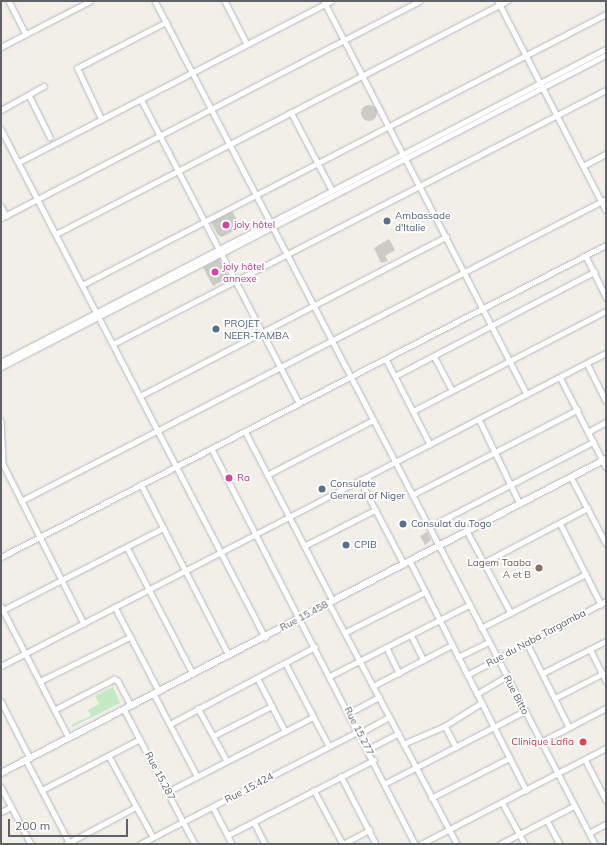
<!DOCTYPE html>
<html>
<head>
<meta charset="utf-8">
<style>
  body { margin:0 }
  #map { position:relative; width:607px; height:845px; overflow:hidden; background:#f1efe8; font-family:Mulish,sans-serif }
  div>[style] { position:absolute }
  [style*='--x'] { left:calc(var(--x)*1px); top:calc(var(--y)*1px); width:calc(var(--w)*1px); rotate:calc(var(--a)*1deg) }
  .green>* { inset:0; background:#c5e8c5 }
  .building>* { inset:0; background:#cccac5; transform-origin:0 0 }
  .round { border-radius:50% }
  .roads { filter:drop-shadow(0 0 1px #b5b8bc) drop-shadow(0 0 1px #b5b8bc) }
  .minor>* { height:4.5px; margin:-2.25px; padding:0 2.25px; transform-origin:2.25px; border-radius:2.25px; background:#fff }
  .secondary>* { height:6px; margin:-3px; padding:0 3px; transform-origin:3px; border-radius:3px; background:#fff }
  .dots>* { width:11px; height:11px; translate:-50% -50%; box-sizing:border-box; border:2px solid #fff; border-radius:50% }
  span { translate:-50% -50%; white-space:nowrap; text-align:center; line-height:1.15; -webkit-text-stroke:3.5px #fff; paint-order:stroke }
  .service-label { font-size:10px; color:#4e5e75 }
  .left { translate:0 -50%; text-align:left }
  .hotel-label { font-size:10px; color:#b23c85 }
  .education-label { font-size:10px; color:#785e54 }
  .right { translate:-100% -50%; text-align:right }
  .street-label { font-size:10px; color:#5f6368 }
  .health-label { font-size:10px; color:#be3a42 }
  .frame { position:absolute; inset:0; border:2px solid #5f6368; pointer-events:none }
  .scale { position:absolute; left:8px; top:819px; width:120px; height:18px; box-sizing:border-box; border:2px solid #5f6368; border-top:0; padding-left:5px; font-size:12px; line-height:14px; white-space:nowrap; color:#5f6368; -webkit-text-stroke:3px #fff; paint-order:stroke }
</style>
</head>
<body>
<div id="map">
  <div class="green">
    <i style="clip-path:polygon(113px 687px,120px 703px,72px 727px,72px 724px,91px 716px,88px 710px,99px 704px,95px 696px)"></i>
  </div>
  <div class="building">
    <i class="round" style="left:361px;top:105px;width:16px;height:16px"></i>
    <i style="clip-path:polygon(232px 211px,241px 227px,222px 237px,218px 235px,211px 222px)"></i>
    <i style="clip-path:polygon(389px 239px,395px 250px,385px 256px,388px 261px,381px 263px,374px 248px)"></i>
    <i style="left:219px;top:259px;width:21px;height:18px;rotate:62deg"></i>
    <i style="clip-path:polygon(427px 532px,431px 540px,425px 545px,420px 536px)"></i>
  </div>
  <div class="roads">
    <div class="minor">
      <i style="--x:9;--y:1;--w:37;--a:63"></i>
      <i style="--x:155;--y:1;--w:951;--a:62.44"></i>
      <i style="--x:225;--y:1;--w:48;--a:62.9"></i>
      <i style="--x:324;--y:1;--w:442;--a:62.7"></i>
      <i style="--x:498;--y:1;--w:235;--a:62.7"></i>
      <i style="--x:1;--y:47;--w:100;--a:-27.3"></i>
      <i style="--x:29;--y:95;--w:47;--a:63.4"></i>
      <i style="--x:141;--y:99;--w:343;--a:62.5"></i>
      <i style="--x:1;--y:110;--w:49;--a:-29.2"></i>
      <i style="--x:291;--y:112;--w:88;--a:62.3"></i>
      <i style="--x:101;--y:119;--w:56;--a:-115.2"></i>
      <i style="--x:77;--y:68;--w:100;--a:-27.3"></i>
      <i style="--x:1;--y:129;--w:573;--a:62.54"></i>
      <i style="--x:19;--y:162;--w:351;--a:-27.3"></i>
      <i style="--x:583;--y:166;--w:26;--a:-28"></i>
      <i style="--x:1;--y:206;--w:11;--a:63"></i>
      <i style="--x:1;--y:218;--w:471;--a:-27.4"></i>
      <i style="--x:56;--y:234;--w:508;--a:-27.32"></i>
      <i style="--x:586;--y:256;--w:46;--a:64"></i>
      <i style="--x:82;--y:285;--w:590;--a:-27.35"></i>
      <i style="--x:113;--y:344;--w:555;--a:-27.26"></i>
      <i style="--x:434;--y:356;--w:38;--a:62"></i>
      <i style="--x:386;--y:359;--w:96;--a:62.6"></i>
      <i style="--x:1;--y:362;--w:681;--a:-27.36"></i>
      <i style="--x:587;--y:363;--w:42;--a:63.4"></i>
      <i style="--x:1;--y:367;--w:681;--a:-27.28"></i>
      <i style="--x:395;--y:376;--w:225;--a:-27.6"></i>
      <i style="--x:560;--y:377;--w:101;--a:62.9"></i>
      <i style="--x:140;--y:396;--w:345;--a:-27.5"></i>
      <i style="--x:413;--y:411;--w:217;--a:-27.4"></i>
      <i style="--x:479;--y:419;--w:94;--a:64.2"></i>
      <i style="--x:1;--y:421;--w:43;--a:87.3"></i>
      <i style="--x:3;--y:464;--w:179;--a:63.1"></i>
      <i style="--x:245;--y:431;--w:191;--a:62.6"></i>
      <i style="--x:588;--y:432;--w:21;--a:-29"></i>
      <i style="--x:212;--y:449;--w:444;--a:62.8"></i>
      <i style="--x:267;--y:475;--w:119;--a:-27.4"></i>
      <i style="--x:571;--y:477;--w:75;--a:62.1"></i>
      <i style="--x:360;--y:480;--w:95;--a:62.4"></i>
      <i style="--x:141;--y:484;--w:192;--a:62.8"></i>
      <i style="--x:412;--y:495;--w:186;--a:-27.3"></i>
      <i style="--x:21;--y:501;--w:658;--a:-27.3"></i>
      <i style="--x:560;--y:523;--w:91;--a:63.2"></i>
      <i style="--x:429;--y:527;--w:185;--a:-27.4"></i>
      <i style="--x:467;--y:531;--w:93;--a:61.8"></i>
      <i style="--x:304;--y:546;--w:80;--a:-26.9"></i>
      <i style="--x:127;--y:547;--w:143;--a:62.5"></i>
      <i style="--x:1;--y:557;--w:681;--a:-27.28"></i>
      <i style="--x:410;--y:561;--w:257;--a:63.1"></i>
      <i style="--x:485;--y:562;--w:116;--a:-27.7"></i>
      <i style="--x:329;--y:603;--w:273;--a:62"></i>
      <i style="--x:1;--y:606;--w:148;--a:62.7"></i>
      <i style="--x:115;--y:607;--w:95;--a:62.4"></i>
      <i style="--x:3;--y:610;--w:180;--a:-27.1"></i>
      <i style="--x:481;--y:628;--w:118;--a:-27.2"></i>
      <i style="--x:346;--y:632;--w:89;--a:-26.9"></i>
      <i style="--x:411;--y:635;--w:28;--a:63"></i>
      <i style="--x:527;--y:643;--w:94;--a:63.4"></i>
      <i style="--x:387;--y:648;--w:28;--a:64"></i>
      <i style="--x:590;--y:649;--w:36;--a:63"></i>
      <i style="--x:458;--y:657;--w:34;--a:-26"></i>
      <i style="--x:286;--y:664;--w:93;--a:62.3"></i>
      <i style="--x:1;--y:666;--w:681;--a:-27.36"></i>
      <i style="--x:543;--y:673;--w:71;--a:-26.9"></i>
      <i style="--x:467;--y:675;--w:157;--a:-28"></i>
      <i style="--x:330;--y:676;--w:156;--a:-27.1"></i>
      <i style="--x:258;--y:679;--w:59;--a:62.6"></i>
      <i style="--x:40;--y:681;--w:100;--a:-26.1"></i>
      <i style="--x:373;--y:686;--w:89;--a:-27.4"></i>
      <i style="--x:154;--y:694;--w:93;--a:62.3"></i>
      <i style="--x:477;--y:694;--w:35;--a:-31"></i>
      <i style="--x:555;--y:698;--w:53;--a:-27.1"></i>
      <i style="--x:1;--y:701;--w:64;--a:63"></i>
      <i style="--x:198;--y:708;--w:60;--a:61.3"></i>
      <i style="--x:124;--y:709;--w:153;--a:62.3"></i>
      <i style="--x:54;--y:710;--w:68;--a:-27.3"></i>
      <i style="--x:114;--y:679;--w:4;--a:27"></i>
      <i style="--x:118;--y:681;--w:27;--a:62"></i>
      <i style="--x:349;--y:713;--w:34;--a:-28"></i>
      <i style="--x:170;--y:724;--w:164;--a:-28"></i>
      <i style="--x:445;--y:726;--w:24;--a:62"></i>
      <i style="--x:360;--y:733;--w:33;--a:-29"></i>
      <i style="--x:213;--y:736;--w:66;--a:-27"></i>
      <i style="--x:541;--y:742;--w:73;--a:-27.6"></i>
      <i style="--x:403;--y:744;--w:46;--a:-23.2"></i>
      <i style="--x:445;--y:726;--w:43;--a:-32.6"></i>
      <i style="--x:368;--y:749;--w:34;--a:-27"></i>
      <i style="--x:109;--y:756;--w:92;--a:61.5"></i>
      <i style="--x:585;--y:759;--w:46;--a:62.9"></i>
      <i style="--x:26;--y:760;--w:93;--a:62.3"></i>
      <i style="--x:341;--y:776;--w:76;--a:62.8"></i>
      <i style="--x:386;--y:783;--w:157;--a:-27.4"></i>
      <i style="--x:1;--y:787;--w:64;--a:62.2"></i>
      <i style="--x:42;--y:790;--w:110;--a:-27.5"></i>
      <i style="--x:314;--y:790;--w:61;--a:61.8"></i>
      <i style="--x:169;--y:791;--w:162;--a:-27.2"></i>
      <i style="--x:431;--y:798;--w:88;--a:-27.1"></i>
      <i style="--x:502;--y:802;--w:48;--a:61.3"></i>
      <i style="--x:213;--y:807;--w:42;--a:62.8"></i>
      <i style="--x:1;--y:812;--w:11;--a:-27"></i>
      <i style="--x:547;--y:820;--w:27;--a:62"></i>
      <i style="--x:254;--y:822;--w:25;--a:63"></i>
      <i style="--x:589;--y:833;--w:19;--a:-28"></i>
      <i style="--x:228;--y:835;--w:164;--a:-27.2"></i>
      <i style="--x:66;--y:844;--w:79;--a:-27.9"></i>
      <i style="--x:140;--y:844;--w:246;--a:-27.3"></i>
      <i style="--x:343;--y:844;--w:30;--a:-28"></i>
      <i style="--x:421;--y:844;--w:208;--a:-27.4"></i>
      <i style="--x:500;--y:844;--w:83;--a:-27.2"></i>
    </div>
    <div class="secondary">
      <i style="--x:1;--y:773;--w:682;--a:-27.43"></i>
    </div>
  </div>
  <div class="dots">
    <i style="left:387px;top:221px;background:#5c6f8a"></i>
    <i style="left:226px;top:225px;background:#d1479c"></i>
    <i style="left:215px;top:272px;background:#d1479c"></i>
    <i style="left:216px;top:329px;background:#5c6f8a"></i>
    <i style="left:229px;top:478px;background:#d1479c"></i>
    <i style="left:322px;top:489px;background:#5c6f8a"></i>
    <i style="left:403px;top:524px;background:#5c6f8a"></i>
    <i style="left:346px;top:545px;background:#5c6f8a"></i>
    <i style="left:539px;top:568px;background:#8d6e63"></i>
    <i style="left:583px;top:742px;background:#e0444e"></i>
  </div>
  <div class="service-label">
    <span class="left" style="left:395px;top:221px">Ambassade<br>d'Italie</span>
    <span class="left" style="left:224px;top:329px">PROJET<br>NEER-TAMBA</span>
    <span class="left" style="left:330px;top:489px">Consulate<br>General of Niger</span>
    <span class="left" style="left:411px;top:524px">Consulat du Togo</span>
    <span class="left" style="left:354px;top:545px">CPIB</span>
  </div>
  <div class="hotel-label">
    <span class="left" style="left:234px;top:225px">joly hôtel</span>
    <span class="left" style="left:223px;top:272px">joly hôtel<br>annexe</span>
    <span class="left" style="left:237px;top:478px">Ra</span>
  </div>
  <div class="education-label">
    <span class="right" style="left:531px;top:568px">Lagem Taaba<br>A et B</span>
  </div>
  <div class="street-label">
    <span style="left:304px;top:616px;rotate:-28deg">Rue 15.458</span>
    <span style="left:536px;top:638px;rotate:-28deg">Rue du Naba Targamba</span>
    <span style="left:516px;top:695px;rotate:62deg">Rue Bitto</span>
    <span style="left:359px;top:731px;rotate:63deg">Rue 15.277</span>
    <span style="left:160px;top:776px;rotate:62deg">Rue 15.287</span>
    <span style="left:249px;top:788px;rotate:-28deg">Rue 15.424</span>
  </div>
  <div class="health-label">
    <span class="right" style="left:574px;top:742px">Clinique Lafia</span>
  </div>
  <div class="frame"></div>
  <div class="scale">200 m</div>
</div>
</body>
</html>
